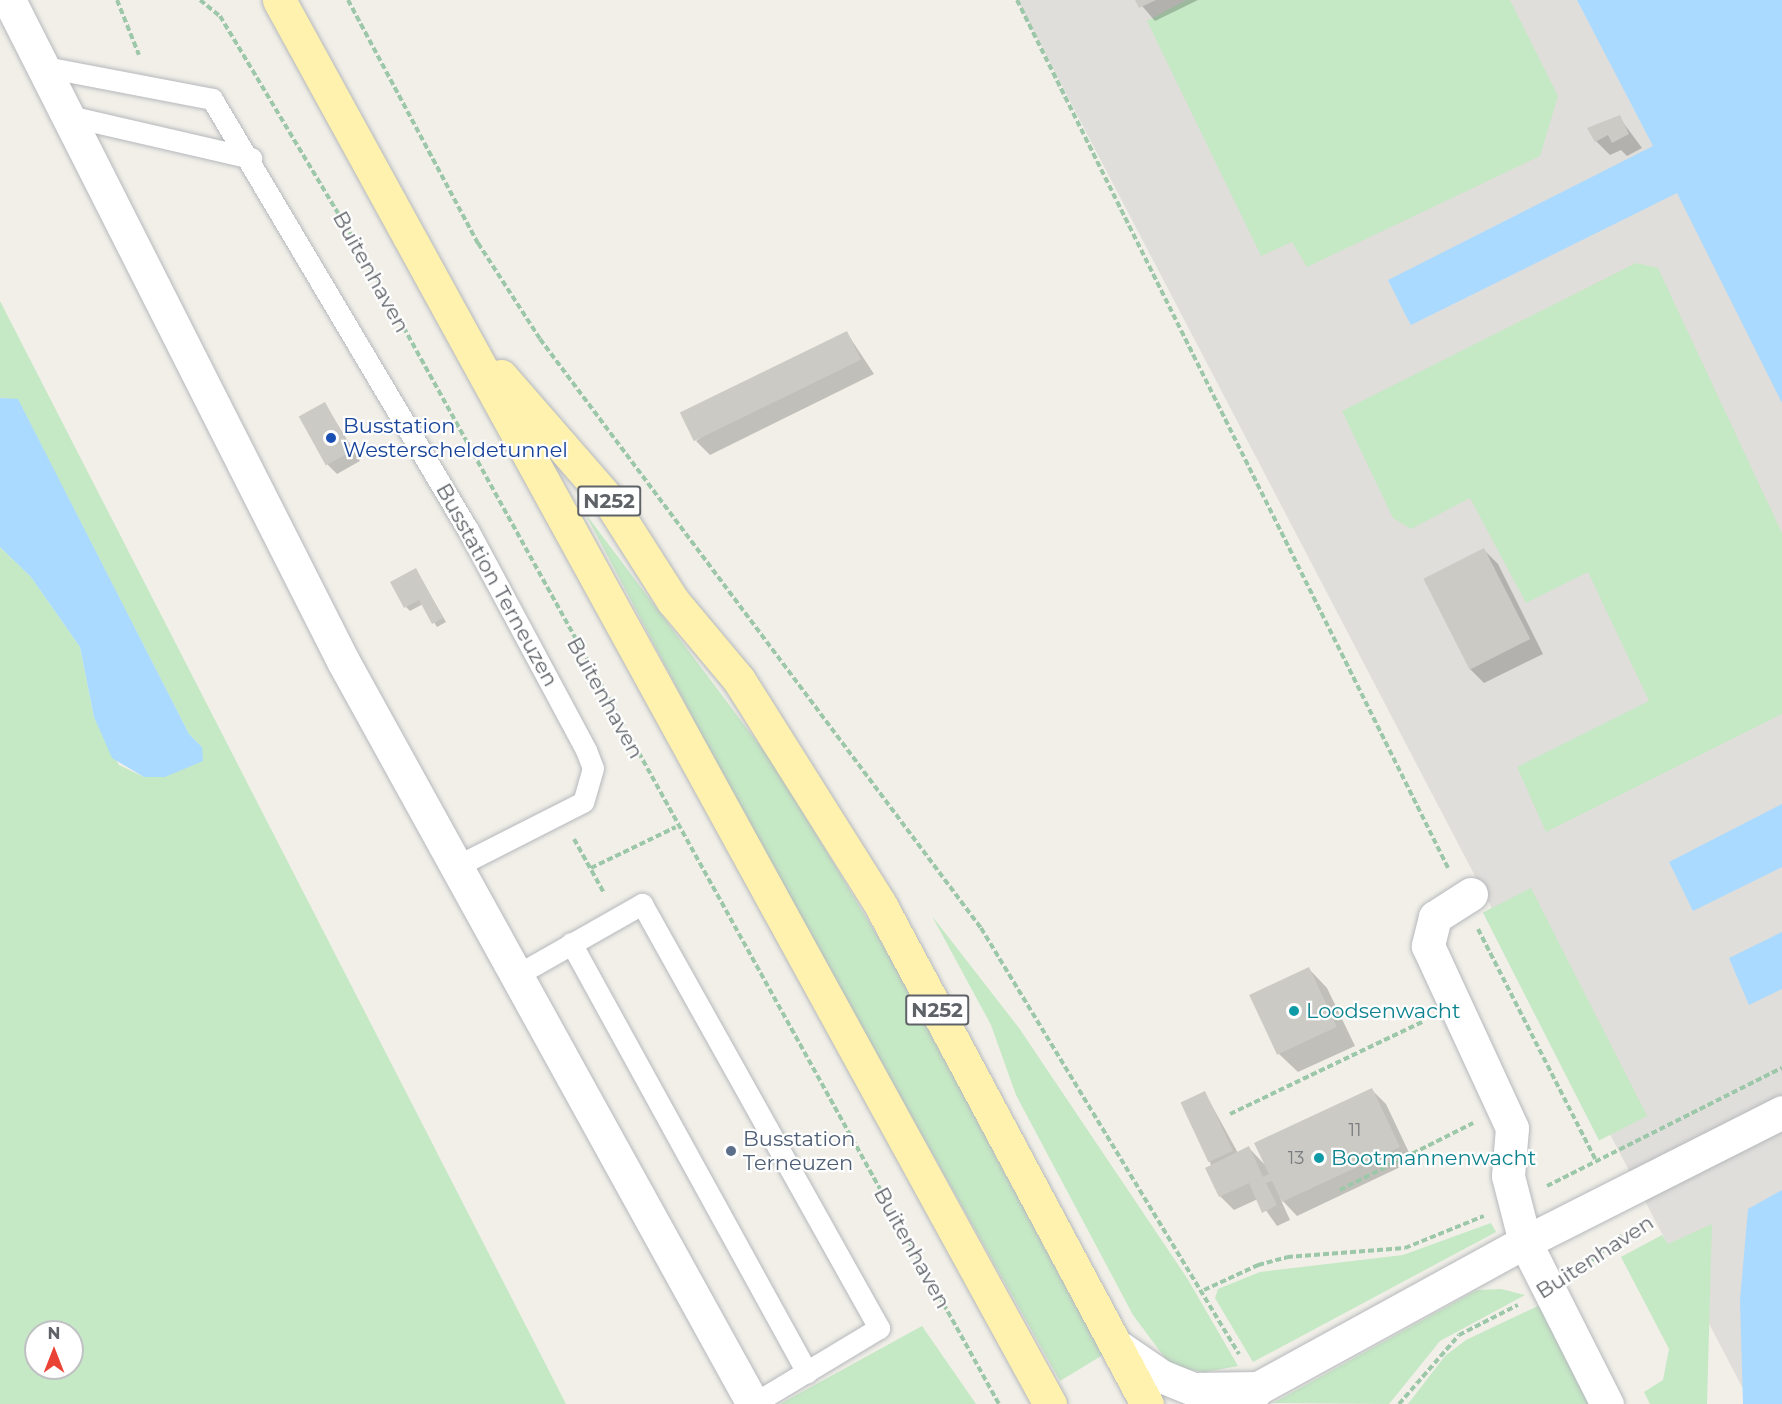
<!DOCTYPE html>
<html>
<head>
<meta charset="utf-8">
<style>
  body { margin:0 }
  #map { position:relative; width:1782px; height:1404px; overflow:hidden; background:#f1efe8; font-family:Montserrat,sans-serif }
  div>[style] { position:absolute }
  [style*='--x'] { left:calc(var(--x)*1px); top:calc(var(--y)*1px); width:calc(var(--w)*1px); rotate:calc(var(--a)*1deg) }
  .industrial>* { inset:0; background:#e0deda }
  .green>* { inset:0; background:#c5e8c5; transform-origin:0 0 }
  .water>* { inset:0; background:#aadaff }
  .shadow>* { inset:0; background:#0003 }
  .building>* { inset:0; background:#cccac5; transform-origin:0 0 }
  .path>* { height:4px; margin-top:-2px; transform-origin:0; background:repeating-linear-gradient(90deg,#9cc7a9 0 6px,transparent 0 9px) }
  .roads { filter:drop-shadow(0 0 2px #b5b8bc) drop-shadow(0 0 2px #b5b8bc) }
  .service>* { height:21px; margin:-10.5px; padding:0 10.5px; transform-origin:10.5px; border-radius:10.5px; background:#fff }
  .minor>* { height:33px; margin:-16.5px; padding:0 16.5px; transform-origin:16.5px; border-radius:16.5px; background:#fff }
  .secondary>* { height:33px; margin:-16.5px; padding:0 16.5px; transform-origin:16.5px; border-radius:16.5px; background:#fff }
  .primary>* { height:33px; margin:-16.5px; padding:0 16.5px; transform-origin:16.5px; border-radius:16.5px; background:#fff2af }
  .dots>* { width:16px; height:16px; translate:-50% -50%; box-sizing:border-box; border:3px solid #fff; border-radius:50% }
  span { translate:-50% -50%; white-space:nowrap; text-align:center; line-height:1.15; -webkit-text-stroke:4.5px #fff; paint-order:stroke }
  .number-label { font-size:18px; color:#7a7d7f }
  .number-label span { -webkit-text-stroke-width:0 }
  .shield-label span { padding:2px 4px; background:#fff; border:2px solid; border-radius:4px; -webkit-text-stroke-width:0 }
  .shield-label { font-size:20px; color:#5f6368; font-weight:700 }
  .street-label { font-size:21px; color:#5f6368 }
  .transit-label { font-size:21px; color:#164399 }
  .left { translate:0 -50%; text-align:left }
  .culture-label { font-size:21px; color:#0d838f }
  .service-label { font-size:21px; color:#4e5e75 }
  .north { position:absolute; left:24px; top:1320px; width:60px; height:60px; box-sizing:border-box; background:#fff; border:2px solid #bfc1c3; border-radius:50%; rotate:0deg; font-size:16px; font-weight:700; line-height:24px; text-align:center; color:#5f6368 }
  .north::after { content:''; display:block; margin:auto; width:21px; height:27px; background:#ea4335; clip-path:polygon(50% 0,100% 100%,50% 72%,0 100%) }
</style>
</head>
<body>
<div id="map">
  <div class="industrial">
    <i style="clip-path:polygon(1017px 0,1782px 0,1782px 1404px,1751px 1404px)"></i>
  </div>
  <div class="green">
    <i style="clip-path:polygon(1186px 0,1510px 0,1558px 96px,1540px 156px,1307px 267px,1292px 242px,1261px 256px,1147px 21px)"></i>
    <i style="clip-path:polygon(1636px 263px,1658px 268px,1782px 533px,1782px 714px,1546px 832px,1517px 767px,1649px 701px,1588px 572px,1526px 603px,1470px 498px,1411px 529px,1393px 518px,1342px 411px)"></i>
    <i style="clip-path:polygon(evenodd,0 301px,566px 1404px,0 1404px,0 547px,31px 577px,80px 647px,94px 717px,119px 765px,144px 777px,202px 747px,189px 734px,18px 400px,0 398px,0 301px,36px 1332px,72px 1332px,72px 1368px,36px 1368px,36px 1332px)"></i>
    <i style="clip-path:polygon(585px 513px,775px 766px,899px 972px,1106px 1353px,1060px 1381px,765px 855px)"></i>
    <i style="left:1531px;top:888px;width:256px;height:54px;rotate:63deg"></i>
    <i style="clip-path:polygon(932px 916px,1019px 1028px,1187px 1278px,1238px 1366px,1205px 1372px,1179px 1368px,1168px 1362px,1133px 1315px,1016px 1095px,991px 1025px)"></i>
    <i style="clip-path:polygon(1491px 1223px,1496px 1232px,1253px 1362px,1215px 1298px,1218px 1289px,1260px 1272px,1403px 1255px)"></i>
    <i style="clip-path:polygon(1712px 1224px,1707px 1404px,1650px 1404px,1644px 1392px,1663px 1380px,1669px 1349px,1621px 1257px,1662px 1235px,1668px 1244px)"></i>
    <i style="clip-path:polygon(1501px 1289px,1525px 1295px,1440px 1341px,1389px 1404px,1273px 1403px,1477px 1290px)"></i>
    <i style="clip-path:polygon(1540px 1305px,1590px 1404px,1408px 1404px,1445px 1356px,1466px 1340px)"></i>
    <i style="clip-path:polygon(922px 1326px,976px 1404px,780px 1404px)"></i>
  </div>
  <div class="water">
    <i style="clip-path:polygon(1577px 0,1782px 0,1782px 403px,1677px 193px,1411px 325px,1405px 314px,1388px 280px,1653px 146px)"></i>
    <i style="clip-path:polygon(0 398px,18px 399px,189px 734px,202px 747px,203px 761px,165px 777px,144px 777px,112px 758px,94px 717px,80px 647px,31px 577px,0 547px)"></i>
    <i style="clip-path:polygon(1782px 804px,1782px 867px,1693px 911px,1669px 862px)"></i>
    <i style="clip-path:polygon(1782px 932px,1782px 989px,1749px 1005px,1729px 958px)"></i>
    <i style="clip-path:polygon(1782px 1190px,1782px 1404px,1743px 1404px,1740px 1300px,1748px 1209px)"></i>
  </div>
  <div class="shadow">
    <i style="clip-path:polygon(1137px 0,1198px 0,1155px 21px)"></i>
    <i style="clip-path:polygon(1619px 117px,1642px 148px,1627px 156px,1621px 150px,1610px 155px,1596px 141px)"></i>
    <i style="clip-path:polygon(847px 333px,874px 374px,710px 455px,696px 441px)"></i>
    <i style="clip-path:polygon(325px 404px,360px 461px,337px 474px,328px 465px)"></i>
    <i style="clip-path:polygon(1484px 550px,1498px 564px,1543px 654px,1484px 683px,1470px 669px)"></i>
    <i style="clip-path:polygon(416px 570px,446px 622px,437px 627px,423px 604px,410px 611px,406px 607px)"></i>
    <i style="clip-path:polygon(1309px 969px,1327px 988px,1355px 1046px,1298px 1072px,1279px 1054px)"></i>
    <i style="clip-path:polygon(1372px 1090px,1386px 1104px,1413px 1161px,1297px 1216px,1280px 1198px,1290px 1220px,1277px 1226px,1258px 1199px,1234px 1210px,1220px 1196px,1210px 1162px,1205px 1093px,1238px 1153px,1249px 1148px,1265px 1165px)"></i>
  </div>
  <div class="building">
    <i style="clip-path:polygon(1135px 0,1156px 0,1139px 8px)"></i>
    <i style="clip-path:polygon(1620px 115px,1629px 134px,1612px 143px,1608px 135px,1595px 142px,1587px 128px)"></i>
    <i style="left:847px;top:331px;width:32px;height:186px;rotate:64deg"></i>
    <i style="left:325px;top:402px;width:56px;height:30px;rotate:61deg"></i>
    <i style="left:1484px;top:548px;width:102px;height:68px;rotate:63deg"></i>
    <i style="clip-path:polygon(416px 568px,443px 618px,432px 624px,419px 600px,404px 608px,390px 582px)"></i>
    <i style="left:1309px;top:967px;width:66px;height:66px;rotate:65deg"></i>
    <i style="clip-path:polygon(1372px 1088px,1400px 1147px,1282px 1202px,1272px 1181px,1266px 1183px,1277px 1205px,1262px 1213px,1249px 1183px,1219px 1197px,1205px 1168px,1249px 1146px,1263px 1177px,1269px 1174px,1254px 1143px)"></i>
    <i style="left:1205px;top:1091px;width:66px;height:27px;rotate:65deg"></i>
  </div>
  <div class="path">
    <i style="--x:117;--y:0;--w:59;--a:68.2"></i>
    <i style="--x:200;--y:0;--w:26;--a:39"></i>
    <i style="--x:220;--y:16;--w:298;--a:59.1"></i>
    <i style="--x:373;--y:272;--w:1294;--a:61.06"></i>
    <i style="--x:348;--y:0;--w:276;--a:61.9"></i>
    <i style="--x:478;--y:243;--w:114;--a:57.1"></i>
    <i style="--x:540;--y:339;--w:736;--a:53.18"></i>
    <i style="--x:981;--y:928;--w:498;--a:58.8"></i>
    <i style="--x:1017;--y:0;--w:969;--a:63.59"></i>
    <i style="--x:574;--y:839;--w:62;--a:60.9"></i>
    <i style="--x:591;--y:868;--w:94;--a:-25.8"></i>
    <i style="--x:1478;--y:929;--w:260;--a:63"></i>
    <i style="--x:1230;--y:1114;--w:215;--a:-25.6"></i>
    <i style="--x:1547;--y:1186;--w:263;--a:-26.7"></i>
    <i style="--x:1340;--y:1190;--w:149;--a:-26.7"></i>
    <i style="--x:1578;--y:1272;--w:57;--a:-40.1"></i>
    <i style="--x:1204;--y:1290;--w:60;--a:-24.8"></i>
    <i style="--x:1258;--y:1265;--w:30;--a:-15"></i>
    <i style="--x:1287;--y:1257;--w:118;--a:-4.4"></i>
    <i style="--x:1405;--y:1248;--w:85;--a:-22.1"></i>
    <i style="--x:1399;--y:1404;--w:91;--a:-49"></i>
    <i style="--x:1459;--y:1335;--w:66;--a:-27"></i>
  </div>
  <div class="roads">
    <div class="service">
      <i style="--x:45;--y:67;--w:170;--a:10.8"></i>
      <i style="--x:212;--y:99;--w:499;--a:59.3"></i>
      <i style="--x:467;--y:528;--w:252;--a:61.8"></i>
      <i style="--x:586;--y:750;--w:19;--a:69"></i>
      <i style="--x:593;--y:768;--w:35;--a:106"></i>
      <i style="--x:583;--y:802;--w:141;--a:153.1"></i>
      <i style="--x:69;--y:116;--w:187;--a:13"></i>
      <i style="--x:571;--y:943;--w:490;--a:61.2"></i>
      <i style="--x:517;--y:975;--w:144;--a:-29.6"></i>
      <i style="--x:642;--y:904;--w:486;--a:60.8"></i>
      <i style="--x:879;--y:1328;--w:147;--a:148.9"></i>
    </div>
    <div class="minor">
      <i style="--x:9;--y:0;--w:741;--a:63.19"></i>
      <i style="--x:343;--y:661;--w:849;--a:61.11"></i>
      <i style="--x:1471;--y:894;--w:43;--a:147.4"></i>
      <i style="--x:1435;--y:917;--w:30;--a:104"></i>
      <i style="--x:1428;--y:946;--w:200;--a:65.2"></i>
      <i style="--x:1512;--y:1128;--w:48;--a:94.8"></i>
      <i style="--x:1508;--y:1176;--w:68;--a:75.6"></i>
      <i style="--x:1525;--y:1242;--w:182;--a:63.2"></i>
    </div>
    <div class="secondary">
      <i style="--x:1120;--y:1348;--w:50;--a:34.3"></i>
      <i style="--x:1161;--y:1376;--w:35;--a:22"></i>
      <i style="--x:1194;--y:1389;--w:64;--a:-0.9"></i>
      <i style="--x:1245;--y:1404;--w:21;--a:-51"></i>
      <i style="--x:1258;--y:1388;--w:304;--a:-28.7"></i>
      <i style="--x:1525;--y:1242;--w:288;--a:-26.8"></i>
    </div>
    <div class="primary">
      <i style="--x:279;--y:0;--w:1602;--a:61.23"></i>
      <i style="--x:501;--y:376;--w:163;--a:49"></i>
      <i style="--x:608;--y:499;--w:121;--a:57.5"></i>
      <i style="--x:673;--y:601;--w:103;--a:50.1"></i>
      <i style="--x:739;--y:680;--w:265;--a:57.8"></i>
      <i style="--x:880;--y:904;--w:567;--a:61.9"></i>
    </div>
  </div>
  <div class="dots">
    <i style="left:331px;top:438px;background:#1a4fb4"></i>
    <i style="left:1294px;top:1011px;background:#0f9aa8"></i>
    <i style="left:731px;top:1151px;background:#5c6f8a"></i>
    <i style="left:1319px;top:1158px;background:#0f9aa8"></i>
  </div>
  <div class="number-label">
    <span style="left:1355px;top:1130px">11</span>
    <span style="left:1296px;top:1158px">13</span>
  </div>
  <div class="shield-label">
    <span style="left:609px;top:501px">N252</span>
    <span style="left:937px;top:1010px">N252</span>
  </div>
  <div class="street-label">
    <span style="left:371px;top:272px;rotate:61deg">Buitenhaven</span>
    <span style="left:497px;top:585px;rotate:61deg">Busstation Terneuzen</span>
    <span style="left:605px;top:698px;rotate:61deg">Buitenhaven</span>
    <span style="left:912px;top:1248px;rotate:61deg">Buitenhaven</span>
    <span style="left:1595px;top:1257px;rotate:-33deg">Buitenhaven</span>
  </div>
  <div class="transit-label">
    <span class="left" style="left:343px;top:438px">Busstation<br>Westerscheldetunnel</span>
  </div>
  <div class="culture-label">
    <span class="left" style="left:1306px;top:1011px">Loodsenwacht</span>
    <span class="left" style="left:1331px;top:1158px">Bootmannenwacht</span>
  </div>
  <div class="service-label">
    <span class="left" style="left:743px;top:1151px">Busstation<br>Terneuzen</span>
  </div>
  <div class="north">N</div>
</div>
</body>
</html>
